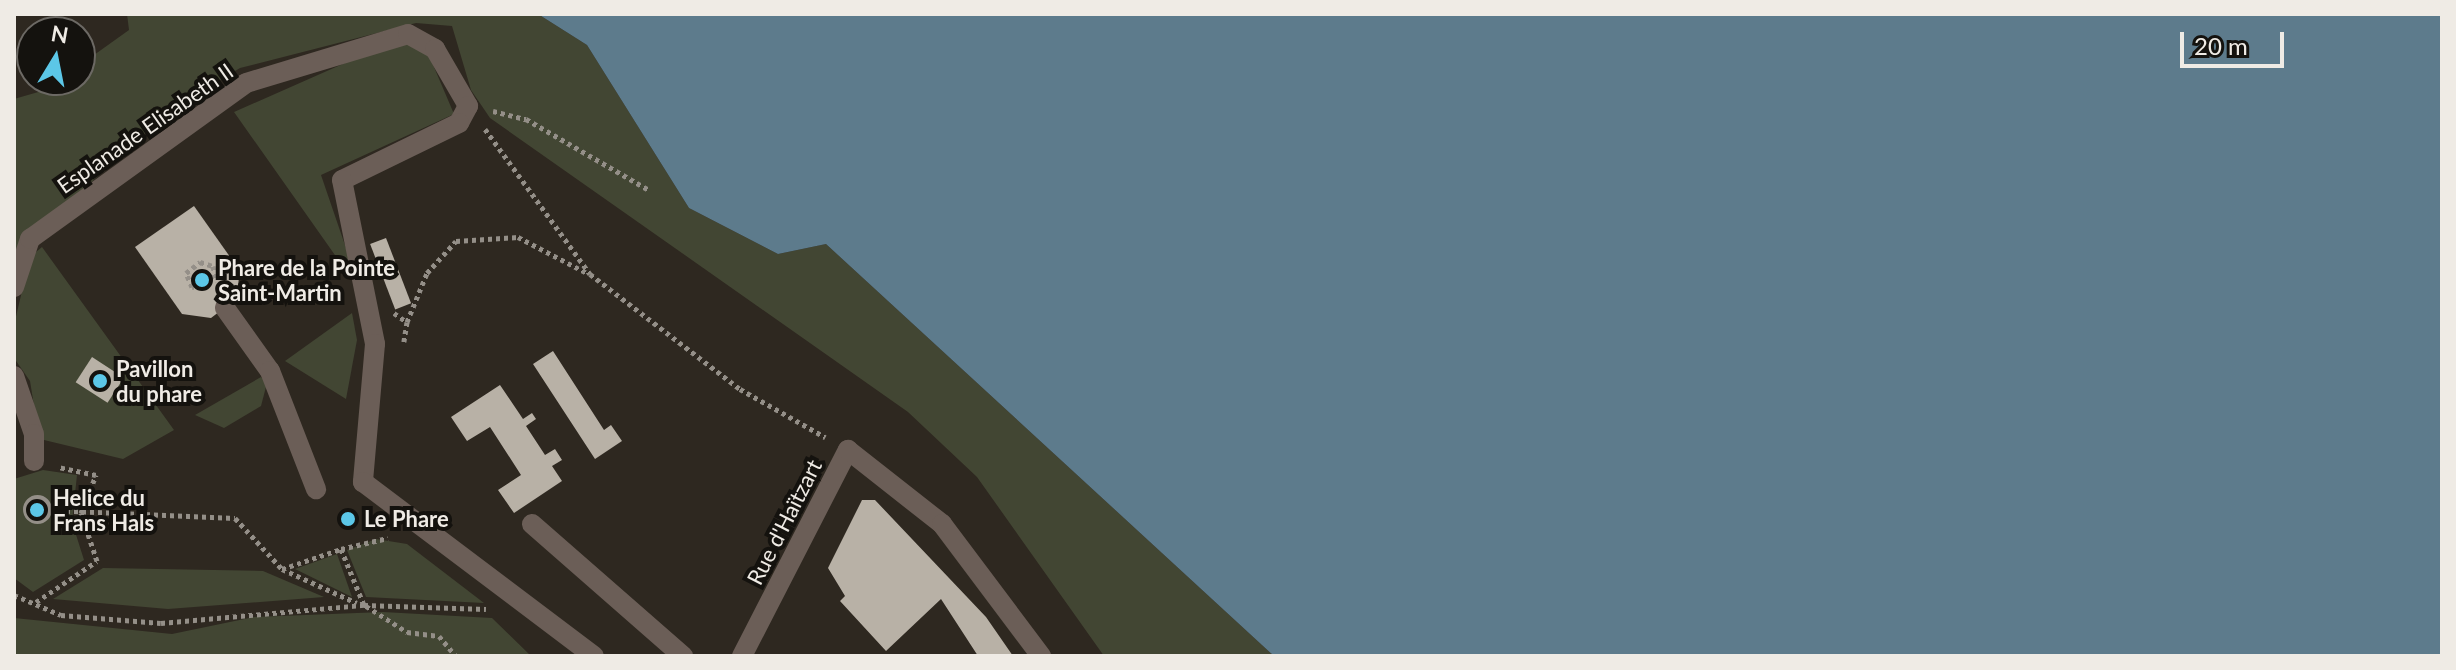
<!DOCTYPE html>
<html>
<head>
<meta charset="utf-8">
<style>
  body { margin:0 }
  #map { position:relative; width:2456px; height:670px; overflow:hidden; background:#2e2820; font-family:Lato,sans-serif }
  div>[style] { position:absolute }
  [style*='--x'] { left:calc(var(--x)*1px); top:calc(var(--y)*1px); width:calc(var(--w)*1px); rotate:calc(var(--a)*1deg) }
  .green>* { inset:0; background:#424633 }
  .water>* { inset:0; background:#5d7b8c }
  .building>* { inset:0; background:#b8b1a6; transform-origin:0 0 }
  .path>* { height:5px; margin-top:-2.5px; transform-origin:0; background:repeating-linear-gradient(90deg,#948f88 0 4px,transparent 0 8px) }
  .path>.ring { margin:-2.5px; padding:0; box-sizing:content-box; background:none; border:5px solid #948f88; border-radius:50% }
  .service>* { height:20px; margin:-10px; padding:0 10px; transform-origin:10px; border-radius:10px; background:#6b5e57 }
  .pedestrian>* { height:20px; margin:-10px; padding:0 10px; transform-origin:10px; border-radius:10px; background:#6b5e57 }
  .minor>* { height:20px; margin:-10px; padding:0 10px; transform-origin:10px; border-radius:10px; background:#6b5e57 }
  .dots>* { width:22px; height:22px; translate:-50% -50%; box-sizing:border-box; border:4px solid #14120e; border-radius:50% }
  span { translate:-50% -50%; white-space:nowrap; text-align:center; line-height:1.15; -webkit-text-stroke:8px #14120e; paint-order:stroke }
  .street-label { font-size:22px; color:#efebe5 }
  .poi-label { font-size:22px; color:#efebe5; font-weight:700 }
  .left { translate:0 -50%; text-align:left }
  .frame { position:absolute; inset:0; border:16px solid #efebe5; pointer-events:none }
  .north { position:absolute; left:16px; top:16px; width:80px; height:80px; box-sizing:border-box; background:#14120e; border:2px solid #6c6964; border-radius:50%; rotate:10deg; font-size:22px; font-weight:700; line-height:32px; text-align:center; color:#efebe5 }
  .north::after { content:''; display:block; margin:auto; width:28px; height:36px; background:#5cc7e7; clip-path:polygon(50% 0,100% 100%,50% 72%,0 100%) }
  .scale { position:absolute; left:2180px; top:32px; width:104px; height:36px; box-sizing:border-box; border:4px solid #efebe5; border-top:0; padding-left:10px; font-size:24px; line-height:28px; white-space:nowrap; color:#efebe5; -webkit-text-stroke:6px #14120e; paint-order:stroke }
</style>
</head>
<body>
<div id="map">
  <div class="green">
    <i style="clip-path:polygon(127px 14px,538px 14px,587px 45px,689px 208px,778px 254px,826px 244px,1274px 656px,1104px 656px,977px 477px,908px 412px,490px 118px,471px 90px,452px 26px,416px 23px,240px 68px,170px 110px,14px 253px,14px 99px,80px 80px,87px 60px,129px 30px)"></i>
    <i style="clip-path:polygon(397px 40px,428px 53px,454px 114px,321px 175px,361px 292px,234px 112px)"></i>
    <i style="clip-path:polygon(42px 247px,174px 430px,123px 459px,44px 440px,37px 424px,30px 381px,14px 358px,14px 325px,30px 257px)"></i>
    <i style="clip-path:polygon(352px 313px,357px 340px,346px 399px,285px 361px)"></i>
    <i style="clip-path:polygon(261px 377px,267px 383px,261px 406px,224px 428px,195px 415px)"></i>
    <i style="clip-path:polygon(43px 470px,77px 475px,72px 522px,84px 560px,33px 592px,14px 578px,14px 479px)"></i>
    <i style="clip-path:polygon(376px 539px,407px 544px,484px 603px,366px 597px,347px 550px)"></i>
    <i style="clip-path:polygon(337px 554px,352px 597px,295px 569px)"></i>
    <i style="clip-path:polygon(103px 568px,263px 571px,324px 597px,168px 609px,53px 599px)"></i>
    <i style="clip-path:polygon(383px 612px,492px 618px,531px 656px,14px 656px,14px 618px,172px 634px,254px 617px)"></i>
  </div>
  <div class="water">
    <i style="clip-path:polygon(538px 14px,2442px 14px,2442px 656px,1274px 656px,826px 244px,778px 254px,689px 208px,587px 45px)"></i>
  </div>
  <div class="building">
    <i style="clip-path:polygon(194px 206px,240px 271px,236px 299px,211px 318px,182px 314px,135px 247px)"></i>
    <i style="left:386px;top:238px;width:70px;height:17px;rotate:69deg"></i>
    <i style="clip-path:polygon(553px 351px,604px 430px,611px 425px,622px 441px,595px 459px,533px 364px)"></i>
    <i style="left:92px;top:357px;width:38px;height:30px;rotate:33deg"></i>
    <i style="clip-path:polygon(500px 385px,523px 419px,532px 413px,536px 419px,526px 426px,545px 455px,555px 449px,562px 460px,552px 466px,562px 481px,514px 513px,498px 490px,521px 475px,490px 427px,467px 441px,451px 417px)"></i>
    <i style="clip-path:polygon(862px 500px,875px 500px,986px 617px,1013px 656px,978px 656px,941px 599px,886px 651px,840px 601px,845px 596px,828px 568px)"></i>
  </div>
  <div class="path">
    <i style="--x:493;--y:111;--w:34;--a:14"></i>
    <i style="--x:526;--y:119;--w:142;--a:30"></i>
    <i style="--x:485;--y:129;--w:179;--a:54.1"></i>
    <i style="--x:590;--y:274;--w:189;--a:37.5"></i>
    <i style="--x:740;--y:389;--w:98;--a:29.5"></i>
    <i style="--x:201;--y:278;--w:8;--a:83"></i>
    <i style="--x:202;--y:286;--w:10;--a:174"></i>
    <i style="--x:192;--y:287;--w:15;--a:-113"></i>
    <i style="--x:186;--y:273;--w:18;--a:-38"></i>
    <i style="--x:200;--y:262;--w:14;--a:17"></i>
    <i style="--x:213;--y:266;--w:16;--a:79"></i>
    <i style="--x:394;--y:313;--w:16;--a:35"></i>
    <i style="--x:407;--y:322;--w:20;--a:99"></i>
    <i style="--x:407;--y:322;--w:53;--a:-67.8"></i>
    <i style="--x:427;--y:273;--w:43;--a:-47.8"></i>
    <i style="--x:456;--y:241;--w:62;--a:-3.7"></i>
    <i style="--x:518;--y:237;--w:78;--a:27.6"></i>
    <i class="ring" style="left:25px;top:497px;width:19px;height:19px"></i>
    <i style="--x:50;--y:510;--w:185;--a:2.5"></i>
    <i style="--x:235;--y:518;--w:69;--a:47.3"></i>
    <i style="--x:282;--y:569;--w:62;--a:-18.7"></i>
    <i style="--x:341;--y:549;--w:61;--a:67.7"></i>
    <i style="--x:341;--y:549;--w:48;--a:-13.2"></i>
    <i style="--x:282;--y:569;--w:82;--a:24.4"></i>
    <i style="--x:14;--y:595;--w:51;--a:23.1"></i>
    <i style="--x:61;--y:615;--w:100;--a:4.6"></i>
    <i style="--x:161;--y:623;--w:204;--a:-5.1"></i>
    <i style="--x:364;--y:605;--w:122;--a:1.9"></i>
    <i style="--x:36;--y:602;--w:73;--a:-33.9"></i>
    <i style="--x:97;--y:561;--w:51;--a:-108.4"></i>
    <i style="--x:81;--y:513;--w:41;--a:-68.5"></i>
    <i style="--x:96;--y:475;--w:38;--a:-168"></i>
    <i style="--x:366;--y:606;--w:49;--a:32.4"></i>
    <i style="--x:407;--y:632;--w:32;--a:7"></i>
    <i style="--x:439;--y:636;--w:26;--a:50"></i>
  </div>
  <div class="service">
    <i style="--x:532;--y:524;--w:201;--a:41.2"></i>
  </div>
  <div class="pedestrian">
    <i style="--x:14;--y:287;--w:51;--a:-71.6"></i>
    <i style="--x:30;--y:239;--w:266;--a:-35.8"></i>
    <i style="--x:246;--y:83;--w:169;--a:-16.8"></i>
    <i style="--x:408;--y:34;--w:31;--a:29"></i>
    <i style="--x:435;--y:49;--w:66;--a:59.9"></i>
    <i style="--x:468;--y:106;--w:19;--a:118"></i>
    <i style="--x:459;--y:123;--w:130;--a:154"></i>
    <i style="--x:342;--y:180;--w:167;--a:78.6"></i>
    <i style="--x:375;--y:344;--w:139;--a:95"></i>
    <i style="--x:225;--y:308;--w:77;--a:54.5"></i>
    <i style="--x:270;--y:371;--w:127;--a:68.7"></i>
    <i style="--x:14;--y:376;--w:61;--a:71"></i>
    <i style="--x:34;--y:434;--w:27;--a:90"></i>
  </div>
  <div class="minor">
    <i style="--x:363;--y:482;--w:289;--a:37"></i>
    <i style="--x:742;--y:656;--w:232;--a:-62.8"></i>
    <i style="--x:848;--y:450;--w:120;--a:38.2"></i>
    <i style="--x:942;--y:524;--w:165;--a:53.1"></i>
  </div>
  <div class="dots">
    <i style="left:202px;top:280px;background:#5cc7e7"></i>
    <i style="left:100px;top:381px;background:#5cc7e7"></i>
    <i style="left:37px;top:510px;background:#5cc7e7"></i>
    <i style="left:348px;top:519px;background:#5cc7e7"></i>
  </div>
  <div class="street-label">
    <span style="left:145px;top:128px;rotate:-35deg">Esplanade Elisabeth II</span>
    <span style="left:784px;top:522px;rotate:-63deg">Rue d'Haïtzart</span>
  </div>
  <div class="poi-label">
    <span class="left" style="left:218px;top:280px">Phare de la Pointe<br>Saint-Martin</span>
    <span class="left" style="left:116px;top:381px">Pavillon<br>du phare</span>
    <span class="left" style="left:53px;top:510px">Helice du<br>Frans Hals</span>
    <span class="left" style="left:364px;top:519px">Le Phare</span>
  </div>
  <div class="frame"></div>
  <div class="north">N</div>
  <div class="scale">20 m</div>
</div>
</body>
</html>
